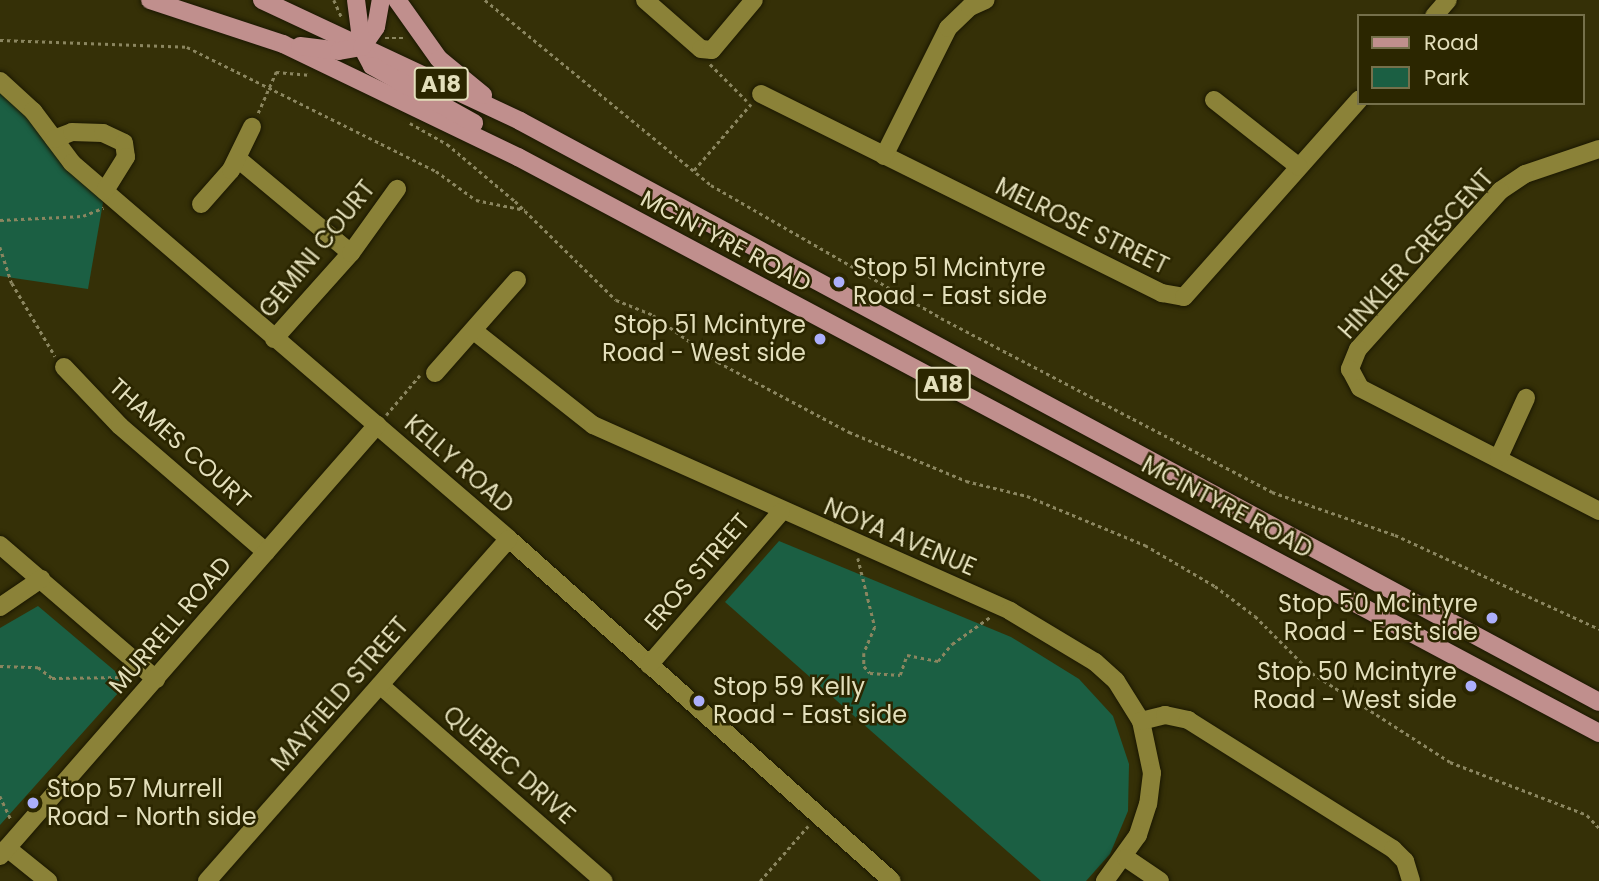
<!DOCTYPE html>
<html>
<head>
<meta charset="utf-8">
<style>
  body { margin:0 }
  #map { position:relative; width:1599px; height:881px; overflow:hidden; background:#353007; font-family:Poppins,sans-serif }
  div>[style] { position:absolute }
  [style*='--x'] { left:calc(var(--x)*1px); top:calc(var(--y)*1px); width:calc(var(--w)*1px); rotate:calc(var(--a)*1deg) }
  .green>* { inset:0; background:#1b5f43 }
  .path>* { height:2.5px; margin-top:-1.25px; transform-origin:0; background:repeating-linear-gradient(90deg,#8b8660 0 3.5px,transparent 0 7px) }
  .roads { filter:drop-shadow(0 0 2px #1a1702) drop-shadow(0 0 2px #1a1702) }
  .minor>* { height:18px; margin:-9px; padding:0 9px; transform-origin:9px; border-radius:9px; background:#8b8238 }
  .major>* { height:18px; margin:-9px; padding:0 9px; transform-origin:9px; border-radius:9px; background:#c08f8d }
  .dots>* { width:19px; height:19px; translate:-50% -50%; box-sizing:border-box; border:4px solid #2b2600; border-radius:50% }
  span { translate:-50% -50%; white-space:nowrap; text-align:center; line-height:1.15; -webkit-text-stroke:5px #2b2600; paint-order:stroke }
  .shield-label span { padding:2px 5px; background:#2b2600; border:2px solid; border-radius:5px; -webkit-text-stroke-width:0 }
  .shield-label { font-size:23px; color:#e3dfbb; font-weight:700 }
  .street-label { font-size:24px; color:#e3dfbb }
  .poi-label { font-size:24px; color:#e3dfbb }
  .left { translate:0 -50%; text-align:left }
  .right { translate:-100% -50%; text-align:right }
  .legend { position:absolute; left:1357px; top:14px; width:228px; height:91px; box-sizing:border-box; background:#2b2600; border:2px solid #75704b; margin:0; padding:9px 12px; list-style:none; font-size:21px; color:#e3dfbb }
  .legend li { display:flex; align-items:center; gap:14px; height:35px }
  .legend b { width:35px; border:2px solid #75704b }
</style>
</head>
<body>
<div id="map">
  <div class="green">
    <i style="clip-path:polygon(0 81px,105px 191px,88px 289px,0 276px)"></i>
    <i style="clip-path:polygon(779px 541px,1011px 637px,1079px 679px,1113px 716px,1129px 764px,1128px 811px,1110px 854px,1086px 881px,1041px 881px,725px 602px)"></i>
    <i style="clip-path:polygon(38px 606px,128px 682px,0 825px,0 628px)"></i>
  </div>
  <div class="path">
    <i style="--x:334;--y:0;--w:20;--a:66"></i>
    <i style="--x:485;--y:0;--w:292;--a:39.3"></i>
    <i style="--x:711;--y:185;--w:266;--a:30"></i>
    <i style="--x:941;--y:318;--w:374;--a:27.7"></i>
    <i style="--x:1272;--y:492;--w:130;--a:19.3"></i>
    <i style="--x:1395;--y:535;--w:225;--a:24.7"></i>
    <i style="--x:385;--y:38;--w:21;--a:0"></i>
    <i style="--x:0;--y:40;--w:187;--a:2.1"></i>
    <i style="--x:187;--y:47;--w:278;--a:26.5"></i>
    <i style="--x:436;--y:171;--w:49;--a:35.9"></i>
    <i style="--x:476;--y:200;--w:50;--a:11.5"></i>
    <i style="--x:710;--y:64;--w:52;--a:45"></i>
    <i style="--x:258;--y:113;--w:45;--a:-66.3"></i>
    <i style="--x:276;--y:72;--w:32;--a:5"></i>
    <i style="--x:410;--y:123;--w:43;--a:29.6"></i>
    <i style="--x:447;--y:144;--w:89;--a:40"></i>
    <i style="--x:515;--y:201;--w:141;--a:44.4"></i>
    <i style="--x:616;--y:300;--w:40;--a:22"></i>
    <i style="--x:653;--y:315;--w:80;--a:35.9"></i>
    <i style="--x:718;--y:362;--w:149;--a:28.1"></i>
    <i style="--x:849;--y:432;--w:127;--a:22.7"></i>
    <i style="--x:966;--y:481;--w:63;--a:13.8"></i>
    <i style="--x:1027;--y:496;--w:128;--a:22.6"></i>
    <i style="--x:1145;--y:545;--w:81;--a:30.4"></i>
    <i style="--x:1215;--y:586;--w:50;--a:36.9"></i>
    <i style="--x:1255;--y:616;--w:81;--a:45"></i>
    <i style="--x:1312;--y:673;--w:164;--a:32.8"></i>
    <i style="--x:1450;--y:762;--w:147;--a:21.1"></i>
    <i style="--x:1587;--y:815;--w:18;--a:47"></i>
    <i style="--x:694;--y:170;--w:87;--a:-49.2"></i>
    <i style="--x:0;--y:220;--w:83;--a:-2.8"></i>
    <i style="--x:83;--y:216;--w:22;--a:-22"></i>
    <i style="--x:0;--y:247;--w:38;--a:72"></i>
    <i style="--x:12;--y:283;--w:85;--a:59.5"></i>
    <i style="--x:386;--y:415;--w:52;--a:-49.6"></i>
    <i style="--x:858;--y:558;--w:71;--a:76.2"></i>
    <i style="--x:875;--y:627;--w:28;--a:113"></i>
    <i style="--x:864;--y:653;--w:13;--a:90"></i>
    <i style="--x:864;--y:666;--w:9;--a:49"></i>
    <i style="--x:870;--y:673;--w:30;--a:4"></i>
    <i style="--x:900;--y:675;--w:21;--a:-71"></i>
    <i style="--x:907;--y:655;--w:32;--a:11"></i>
    <i style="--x:938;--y:661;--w:22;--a:-51"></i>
    <i style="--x:952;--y:644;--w:47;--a:-35.4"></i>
    <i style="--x:0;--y:666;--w:38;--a:2"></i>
    <i style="--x:38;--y:667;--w:18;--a:38"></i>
    <i style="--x:52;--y:678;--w:76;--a:-0.8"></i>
    <i style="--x:0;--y:796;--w:26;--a:65"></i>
    <i style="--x:760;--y:881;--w:73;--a:-48.9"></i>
  </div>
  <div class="roads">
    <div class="minor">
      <i style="--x:645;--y:0;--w:74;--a:41.2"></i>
      <i style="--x:701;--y:49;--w:11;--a:5"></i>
      <i style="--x:712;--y:50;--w:65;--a:-50"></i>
      <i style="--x:1434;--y:16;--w:21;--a:-49"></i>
      <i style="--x:0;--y:81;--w:45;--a:42.3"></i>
      <i style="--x:33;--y:111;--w:65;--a:53.1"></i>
      <i style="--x:72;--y:163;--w:576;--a:40.71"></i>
      <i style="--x:509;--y:539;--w:513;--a:41.76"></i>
      <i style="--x:761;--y:94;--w:448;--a:26.4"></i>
      <i style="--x:1162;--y:293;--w:22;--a:10"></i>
      <i style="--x:1184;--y:297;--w:264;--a:-48.4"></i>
      <i style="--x:1214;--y:100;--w:108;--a:38.2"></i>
      <i style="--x:54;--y:139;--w:19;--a:-21"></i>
      <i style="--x:72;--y:132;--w:31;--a:2"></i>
      <i style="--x:103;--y:133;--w:23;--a:25"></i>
      <i style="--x:124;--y:143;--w:14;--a:82"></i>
      <i style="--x:126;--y:157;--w:40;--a:122"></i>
      <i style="--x:1599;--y:149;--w:78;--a:161.3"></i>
      <i style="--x:1525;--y:174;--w:30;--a:146"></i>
      <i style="--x:1500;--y:191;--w:212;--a:131.9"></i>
      <i style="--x:1358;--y:349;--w:22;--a:112"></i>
      <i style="--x:1350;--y:369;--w:21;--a:62"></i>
      <i style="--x:1360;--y:388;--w:269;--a:27.2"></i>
      <i style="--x:884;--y:156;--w:143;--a:-63.4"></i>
      <i style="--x:948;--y:28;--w:30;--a:-44"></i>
      <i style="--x:970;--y:7;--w:17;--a:-24"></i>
      <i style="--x:238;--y:159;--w:147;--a:39.8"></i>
      <i style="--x:201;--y:204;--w:45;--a:-48.6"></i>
      <i style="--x:231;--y:170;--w:48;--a:-64"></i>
      <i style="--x:474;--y:331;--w:152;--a:38.3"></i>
      <i style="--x:593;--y:425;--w:457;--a:24"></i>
      <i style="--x:1010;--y:611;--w:99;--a:31"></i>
      <i style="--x:1095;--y:662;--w:28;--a:42"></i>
      <i style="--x:1116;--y:681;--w:47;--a:58"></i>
      <i style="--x:1141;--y:721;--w:53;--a:78.1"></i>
      <i style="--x:1152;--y:773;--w:31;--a:97"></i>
      <i style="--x:1148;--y:804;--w:33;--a:108"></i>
      <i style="--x:1138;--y:835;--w:57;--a:125.7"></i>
      <i style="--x:274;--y:339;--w:115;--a:-48.2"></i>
      <i style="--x:351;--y:253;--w:79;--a:-54.3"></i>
      <i style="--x:64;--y:367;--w:81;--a:46.5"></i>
      <i style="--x:120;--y:426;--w:193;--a:40.8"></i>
      <i style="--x:435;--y:373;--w:124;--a:-48.6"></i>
      <i style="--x:1499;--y:457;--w:65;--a:-65.4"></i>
      <i style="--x:0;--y:545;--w:206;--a:40.7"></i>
      <i style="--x:0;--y:607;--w:50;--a:-34.3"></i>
      <i style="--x:649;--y:665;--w:202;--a:-49.2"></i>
      <i style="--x:381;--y:686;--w:296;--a:41.2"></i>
      <i style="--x:1141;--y:721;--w:25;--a:-14"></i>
      <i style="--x:1165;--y:715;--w:24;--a:12"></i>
      <i style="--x:1188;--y:720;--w:242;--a:32.2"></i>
      <i style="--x:1393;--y:849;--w:17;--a:45"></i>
      <i style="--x:1405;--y:861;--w:21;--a:73"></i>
      <i style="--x:7;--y:848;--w:53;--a:38.8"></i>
      <i style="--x:0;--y:856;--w:573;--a:-48.82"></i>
      <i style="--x:1126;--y:858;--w:41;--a:34.1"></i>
      <i style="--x:207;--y:881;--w:456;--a:-48.6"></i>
    </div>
    <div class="major">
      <i style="--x:150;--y:0;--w:140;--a:18.3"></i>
      <i style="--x:283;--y:44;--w:261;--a:25.7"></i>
      <i style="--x:518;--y:157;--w:1225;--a:28.05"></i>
      <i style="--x:262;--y:0;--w:285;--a:25.1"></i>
      <i style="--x:520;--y:121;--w:1225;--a:28.3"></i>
      <i style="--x:356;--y:0;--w:47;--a:82.7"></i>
      <i style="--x:362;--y:47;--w:21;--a:62"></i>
      <i style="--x:372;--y:66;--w:117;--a:29.2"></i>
      <i style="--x:397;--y:0;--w:72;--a:54.6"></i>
      <i style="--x:439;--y:59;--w:57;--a:39.3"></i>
      <i style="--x:300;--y:46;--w:39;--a:7"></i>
      <i style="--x:339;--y:51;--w:23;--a:-10"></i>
      <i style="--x:362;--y:47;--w:24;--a:-55"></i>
      <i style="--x:376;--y:27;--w:27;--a:-80"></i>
    </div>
  </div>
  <div class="dots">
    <i style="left:839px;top:282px;background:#acaffb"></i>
    <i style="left:820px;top:339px;background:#acaffb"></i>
    <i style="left:1492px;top:618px;background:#acaffb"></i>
    <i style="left:1471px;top:686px;background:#acaffb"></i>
    <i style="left:699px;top:701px;background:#acaffb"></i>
    <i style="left:33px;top:803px;background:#acaffb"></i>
  </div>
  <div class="shield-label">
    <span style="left:441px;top:84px">A18</span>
    <span style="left:943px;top:384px">A18</span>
  </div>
  <div class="street-label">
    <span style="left:1082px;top:226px;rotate:26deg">MELROSE STREET</span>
    <span style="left:726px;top:241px;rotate:28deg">MCINTYRE ROAD</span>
    <span style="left:317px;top:249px;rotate:-51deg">GEMINI COURT</span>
    <span style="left:1416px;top:254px;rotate:-48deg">HINKLER CRESCENT</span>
    <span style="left:180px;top:443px;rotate:42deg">THAMES COURT</span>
    <span style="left:459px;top:464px;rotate:41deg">KELLY ROAD</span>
    <span style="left:1227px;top:507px;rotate:28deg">MCINTYRE ROAD</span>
    <span style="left:900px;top:537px;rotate:23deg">NOYA AVENUE</span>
    <span style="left:697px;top:572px;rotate:-49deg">EROS STREET</span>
    <span style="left:170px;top:625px;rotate:-49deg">MURRELL ROAD</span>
    <span style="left:340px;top:694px;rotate:-49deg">MAYFIELD STREET</span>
    <span style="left:509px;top:765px;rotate:41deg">QUEBEC DRIVE</span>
  </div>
  <div class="poi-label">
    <span class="left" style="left:853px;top:282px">Stop 51 Mcintyre<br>Road - East side</span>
    <span class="right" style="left:806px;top:339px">Stop 51 Mcintyre<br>Road - West side</span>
    <span class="right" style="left:1478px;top:618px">Stop 50 Mcintyre<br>Road - East side</span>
    <span class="right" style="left:1457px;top:686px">Stop 50 Mcintyre<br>Road - West side</span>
    <span class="left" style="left:713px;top:701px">Stop 59 Kelly<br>Road - East side</span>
    <span class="left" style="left:47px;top:803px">Stop 57 Murrell<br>Road - North side</span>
  </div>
  <ul class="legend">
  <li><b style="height:9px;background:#c08f8d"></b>Road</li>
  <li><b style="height:19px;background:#1b5f43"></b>Park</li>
  </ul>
</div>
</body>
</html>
